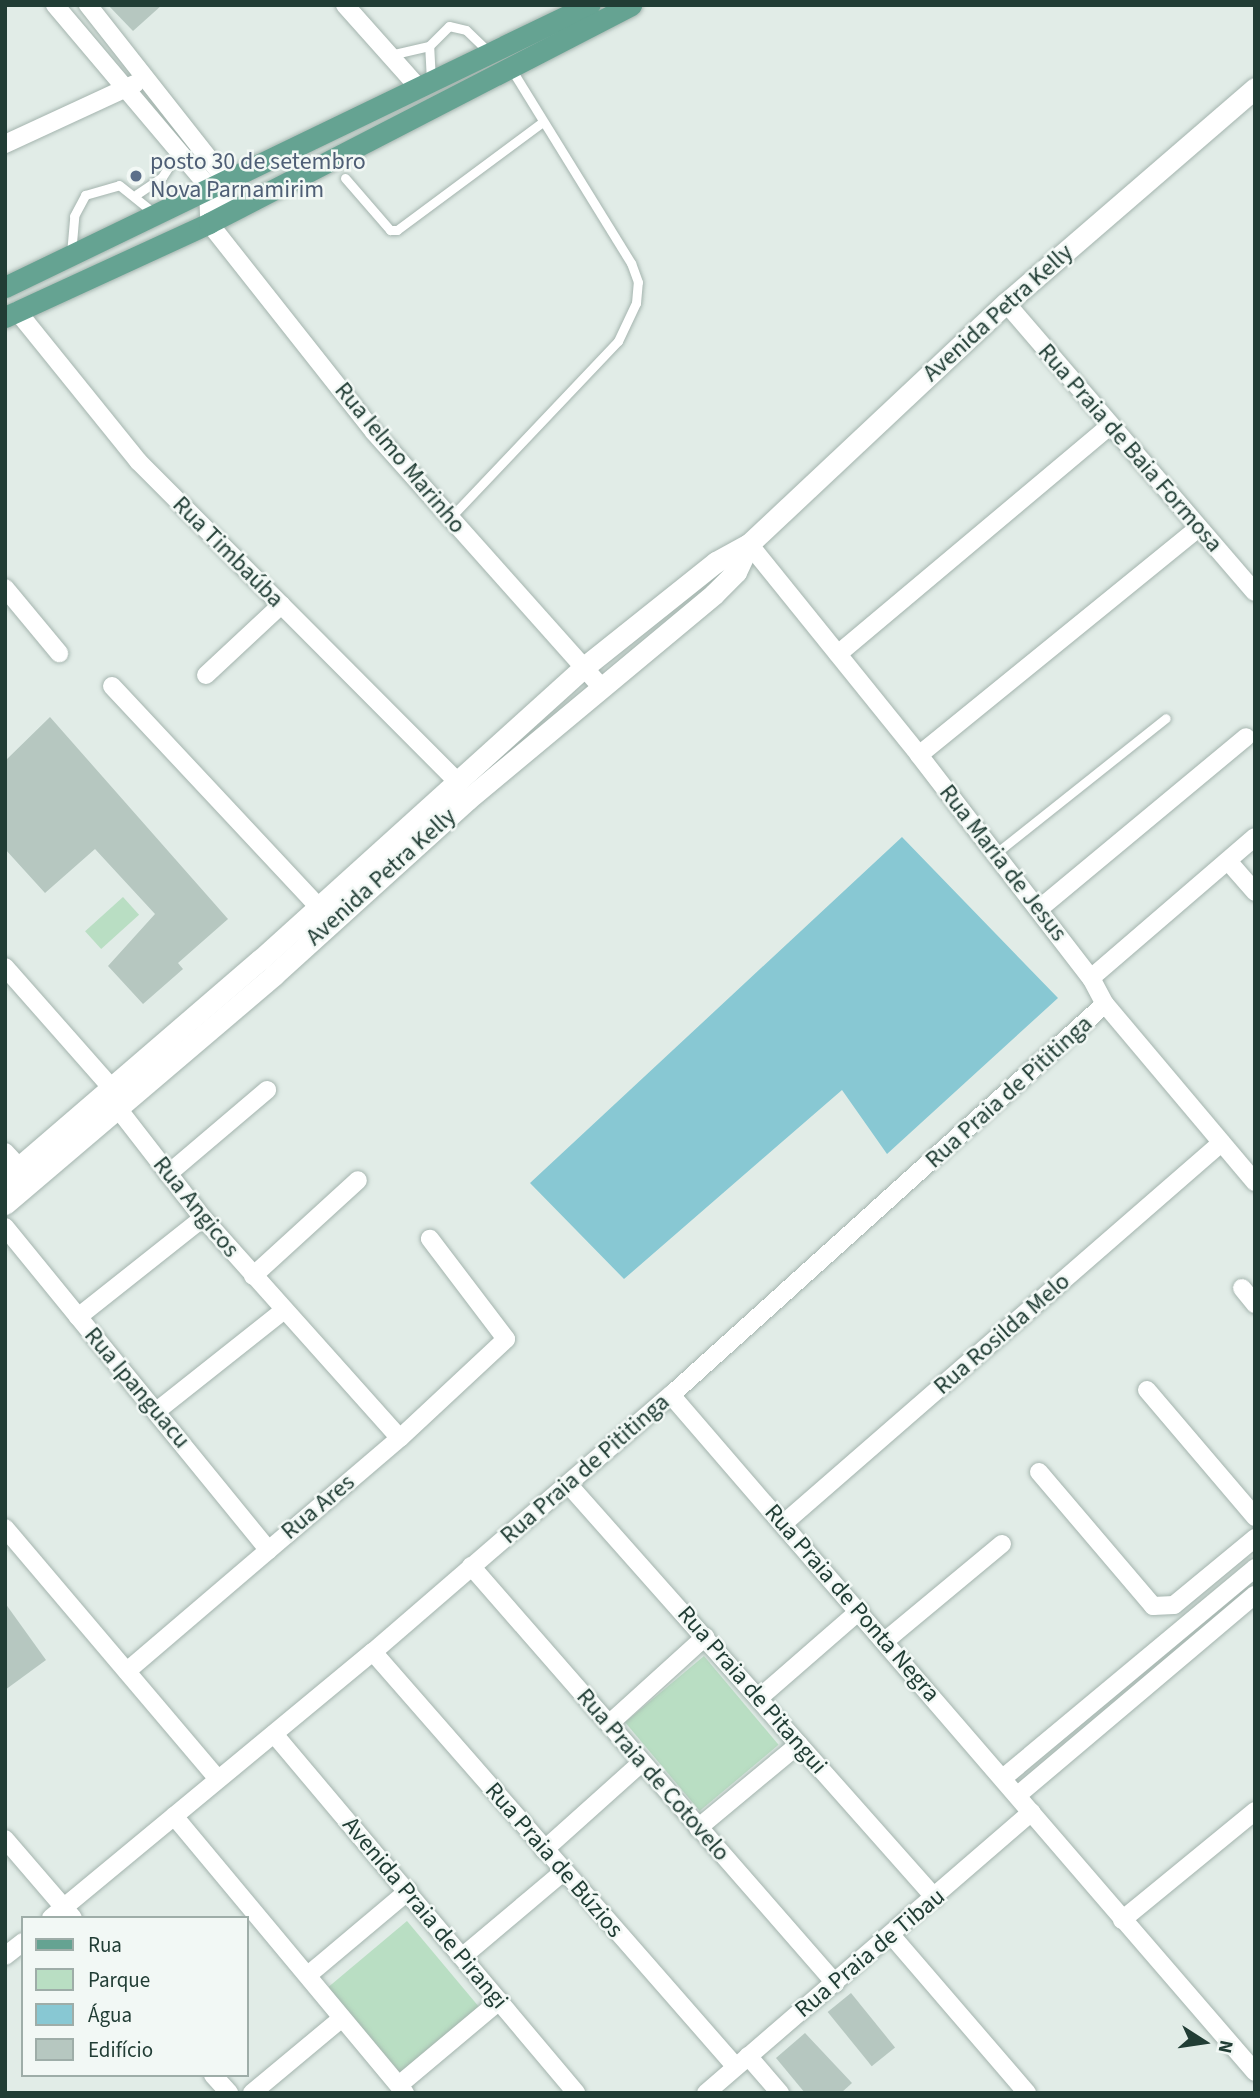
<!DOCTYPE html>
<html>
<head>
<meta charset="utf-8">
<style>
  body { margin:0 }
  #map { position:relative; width:1260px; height:2098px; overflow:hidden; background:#e1ece7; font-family:"Source Sans 3",sans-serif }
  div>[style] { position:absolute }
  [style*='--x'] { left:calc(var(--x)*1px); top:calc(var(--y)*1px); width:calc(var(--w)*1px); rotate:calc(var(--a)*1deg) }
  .green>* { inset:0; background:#b9dec3; transform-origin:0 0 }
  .water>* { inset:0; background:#88c8d3 }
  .building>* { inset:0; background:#b6c7c0; transform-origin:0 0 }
  .roads { filter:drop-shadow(0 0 2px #a4b4ae) drop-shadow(0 0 2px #a4b4ae) }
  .service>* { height:9px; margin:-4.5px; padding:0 4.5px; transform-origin:4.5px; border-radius:4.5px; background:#fff }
  .minor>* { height:18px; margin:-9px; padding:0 9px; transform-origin:9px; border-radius:9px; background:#fff }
  .tertiary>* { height:21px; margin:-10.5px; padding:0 10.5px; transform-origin:10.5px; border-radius:10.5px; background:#fff }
  .primary>* { height:21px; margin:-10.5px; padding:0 10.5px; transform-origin:10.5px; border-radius:10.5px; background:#65a392 }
  .dots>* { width:19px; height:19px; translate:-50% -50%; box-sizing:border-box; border:4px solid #f2f8f5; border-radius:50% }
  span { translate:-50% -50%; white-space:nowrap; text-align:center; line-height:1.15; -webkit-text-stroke:5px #f2f8f5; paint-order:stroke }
  .service-label { font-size:24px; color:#4e5e75 }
  .left { translate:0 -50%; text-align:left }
  .street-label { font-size:24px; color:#213d35 }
  .frame { position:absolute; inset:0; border:7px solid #213d35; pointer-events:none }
  .legend { position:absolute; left:21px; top:1916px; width:228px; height:161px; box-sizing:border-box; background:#f2f8f5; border:2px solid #9eada8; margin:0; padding:9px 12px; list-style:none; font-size:21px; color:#213d35 }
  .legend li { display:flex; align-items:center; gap:14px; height:35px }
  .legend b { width:35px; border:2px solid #9eada8 }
  .north { position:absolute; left:1169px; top:2007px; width:70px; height:70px; -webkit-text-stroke:5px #f2f8f5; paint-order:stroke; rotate:102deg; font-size:19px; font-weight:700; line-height:28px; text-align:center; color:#213d35 }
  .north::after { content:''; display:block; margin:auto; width:24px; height:32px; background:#213d35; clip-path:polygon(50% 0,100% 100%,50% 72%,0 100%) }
</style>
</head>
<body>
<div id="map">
  <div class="green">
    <i style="left:123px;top:897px;width:24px;height:51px;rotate:48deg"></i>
    <i style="left:704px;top:1656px;width:116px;height:103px;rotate:50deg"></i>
    <i style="left:407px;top:1921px;width:117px;height:103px;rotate:50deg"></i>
  </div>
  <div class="water">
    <i style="clip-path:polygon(902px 837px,1058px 998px,887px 1154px,842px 1090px,624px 1279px,530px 1183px)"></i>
  </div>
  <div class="building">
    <i style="clip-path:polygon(108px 5px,162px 5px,133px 31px)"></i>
    <i style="clip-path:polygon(50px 717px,228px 919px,178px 963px,183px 969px,143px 1004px,108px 966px,155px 914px,95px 849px,45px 893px,5px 849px,5px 761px)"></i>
    <i style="clip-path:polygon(5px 1603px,46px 1660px,5px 1690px)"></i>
    <i style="left:851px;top:1993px;width:70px;height:30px;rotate:51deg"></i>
    <i style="clip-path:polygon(805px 2033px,852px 2083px,841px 2093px,805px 2093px,776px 2058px)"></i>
  </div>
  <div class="roads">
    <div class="service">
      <i style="--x:390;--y:55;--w:40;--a:-13"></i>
      <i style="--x:431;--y:81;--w:35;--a:-93"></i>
      <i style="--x:429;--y:46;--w:28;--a:-45"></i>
      <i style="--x:449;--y:26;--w:17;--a:13"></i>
      <i style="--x:466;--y:30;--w:32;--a:44"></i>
      <i style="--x:345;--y:178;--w:69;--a:49.1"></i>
      <i style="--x:390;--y:230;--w:7;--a:0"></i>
      <i style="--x:397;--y:230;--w:179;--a:-36.6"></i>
      <i style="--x:137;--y:194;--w:30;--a:-34"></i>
      <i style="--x:162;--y:177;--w:31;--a:-57"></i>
      <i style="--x:71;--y:254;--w:38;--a:-85"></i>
      <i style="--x:74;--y:216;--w:24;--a:-62"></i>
      <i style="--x:85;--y:195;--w:35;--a:-16"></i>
      <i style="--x:119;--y:185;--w:45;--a:38.7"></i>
      <i style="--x:450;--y:518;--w:244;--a:-46.5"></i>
      <i style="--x:618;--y:341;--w:42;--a:-64.7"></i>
      <i style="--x:636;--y:303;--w:21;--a:-85"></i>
      <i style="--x:638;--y:282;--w:20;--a:-110"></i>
      <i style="--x:631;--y:263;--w:228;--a:-121.7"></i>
      <i style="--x:995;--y:854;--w:218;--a:-38.5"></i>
    </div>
    <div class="minor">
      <i style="--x:55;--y:5;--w:237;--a:49.8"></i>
      <i style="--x:208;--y:186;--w:37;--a:88"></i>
      <i style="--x:209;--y:223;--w:266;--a:51.7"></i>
      <i style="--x:374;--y:432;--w:340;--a:48.3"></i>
      <i style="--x:88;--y:5;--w:220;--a:51.8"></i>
      <i style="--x:224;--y:178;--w:37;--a:90"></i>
      <i style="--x:345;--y:5;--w:111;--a:48.3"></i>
      <i style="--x:5;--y:144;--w:143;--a:-24.8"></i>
      <i style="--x:1006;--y:303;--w:381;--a:49.3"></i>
      <i style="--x:17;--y:311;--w:193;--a:51.1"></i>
      <i style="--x:138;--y:461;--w:449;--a:45.1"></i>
      <i style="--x:749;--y:544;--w:271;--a:51.1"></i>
      <i style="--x:919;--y:755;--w:282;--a:52.4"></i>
      <i style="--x:1091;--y:978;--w:30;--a:62"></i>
      <i style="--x:1105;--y:1004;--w:233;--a:49.9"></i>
      <i style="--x:5;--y:588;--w:85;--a:50.3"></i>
      <i style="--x:838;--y:654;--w:354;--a:-40"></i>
      <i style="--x:206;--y:675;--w:103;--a:-43"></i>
      <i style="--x:112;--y:686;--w:301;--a:46.9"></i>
      <i style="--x:919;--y:755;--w:360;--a:-39.1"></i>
      <i style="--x:1228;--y:861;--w:41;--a:48.9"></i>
      <i style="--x:1039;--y:909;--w:269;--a:-39.7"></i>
      <i style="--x:5;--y:967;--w:159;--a:48.6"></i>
      <i style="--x:110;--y:1086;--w:21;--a:73"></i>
      <i style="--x:116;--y:1106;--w:142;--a:52.2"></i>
      <i style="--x:203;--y:1218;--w:295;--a:48.2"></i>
      <i style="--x:1091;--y:978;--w:216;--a:-40.7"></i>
      <i style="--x:5;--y:1152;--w:21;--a:47"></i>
      <i style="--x:168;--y:1174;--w:130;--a:-40.3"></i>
      <i style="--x:5;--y:1227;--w:417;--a:50.8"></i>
      <i style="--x:253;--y:1276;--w:142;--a:-42.4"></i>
      <i style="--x:1242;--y:1288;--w:21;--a:51"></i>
      <i style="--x:78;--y:1317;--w:159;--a:-38.4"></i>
      <i style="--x:1147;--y:1390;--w:167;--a:49.6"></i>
      <i style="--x:671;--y:1395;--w:894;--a:49.22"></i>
      <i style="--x:158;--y:1410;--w:159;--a:-38.4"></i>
      <i style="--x:1039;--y:1472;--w:176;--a:49.6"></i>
      <i style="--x:1153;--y:1606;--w:21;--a:-3"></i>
      <i style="--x:1174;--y:1605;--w:105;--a:-39.6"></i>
      <i style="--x:568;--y:1484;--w:553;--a:48.44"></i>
      <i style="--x:783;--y:1524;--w:581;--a:-41.02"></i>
      <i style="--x:5;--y:1528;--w:329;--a:49.7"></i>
      <i style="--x:471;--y:1566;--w:554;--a:48.88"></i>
      <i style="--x:885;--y:1641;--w:152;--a:-39.7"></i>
      <i style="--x:373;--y:1652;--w:551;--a:48.82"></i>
      <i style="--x:127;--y:1671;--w:359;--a:-40.5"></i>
      <i style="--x:400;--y:1438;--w:145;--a:-43"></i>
      <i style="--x:506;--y:1339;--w:126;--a:-127.2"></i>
      <i style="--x:759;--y:1698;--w:133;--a:-41"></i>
      <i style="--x:609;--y:1724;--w:130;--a:-42.2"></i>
      <i style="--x:274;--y:1734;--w:469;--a:49.9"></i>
      <i style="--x:1003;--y:1778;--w:328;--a:-39.8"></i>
      <i style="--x:1018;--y:1795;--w:310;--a:-40.2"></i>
      <i style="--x:174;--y:1816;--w:361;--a:50.2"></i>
      <i style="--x:698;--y:1828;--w:131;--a:-39.7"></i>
      <i style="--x:5;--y:1839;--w:104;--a:49.3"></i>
      <i style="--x:544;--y:1850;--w:130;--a:-41.9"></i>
      <i style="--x:51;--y:1918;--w:418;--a:-39.6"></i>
      <i style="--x:373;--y:1652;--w:394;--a:-40.8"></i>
      <i style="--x:671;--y:1395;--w:584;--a:-42.02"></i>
      <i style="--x:1122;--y:1920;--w:172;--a:-39.3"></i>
      <i style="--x:892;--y:1936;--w:207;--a:49.3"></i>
      <i style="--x:5;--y:1956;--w:23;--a:-38"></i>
      <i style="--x:462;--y:1957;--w:133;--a:-40.1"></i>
      <i style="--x:308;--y:1975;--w:131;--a:-40"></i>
      <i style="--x:748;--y:2056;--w:49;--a:49.1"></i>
      <i style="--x:213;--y:2075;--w:24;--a:48"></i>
      <i style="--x:399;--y:2085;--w:131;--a:-40"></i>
      <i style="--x:252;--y:2093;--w:117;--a:-39.8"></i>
      <i style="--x:706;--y:2093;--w:430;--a:-40.8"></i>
    </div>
    <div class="tertiary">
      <i style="--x:5;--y:1179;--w:336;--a:-40.7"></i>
      <i style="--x:260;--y:960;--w:435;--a:-42.1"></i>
      <i style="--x:583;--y:668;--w:170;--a:-38.6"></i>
      <i style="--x:716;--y:562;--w:38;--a:-29"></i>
      <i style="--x:749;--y:544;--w:352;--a:-43.2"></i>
      <i style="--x:1006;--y:303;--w:329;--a:-40.8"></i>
      <i style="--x:5;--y:1204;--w:353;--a:-40.4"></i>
      <i style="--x:274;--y:975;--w:261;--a:-42.2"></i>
      <i style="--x:467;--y:800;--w:322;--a:-39.8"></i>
      <i style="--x:714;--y:594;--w:31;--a:-45"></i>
      <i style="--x:736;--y:572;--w:31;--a:-65"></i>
    </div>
    <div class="primary">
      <i style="--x:5;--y:287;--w:649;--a:-25.77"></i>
      <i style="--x:5;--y:317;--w:225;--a:-24.7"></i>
      <i style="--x:209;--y:223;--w:475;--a:-27.3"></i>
    </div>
  </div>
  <div class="dots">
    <i style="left:136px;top:176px;background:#5c6f8a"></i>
  </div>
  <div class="service-label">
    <span class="left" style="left:150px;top:176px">posto 30 de setembro<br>Nova Parnamirim</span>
  </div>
  <div class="street-label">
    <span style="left:998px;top:313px;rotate:-42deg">Avenida Petra Kelly</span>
    <span style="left:1130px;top:448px;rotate:49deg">Rua Praia de Baia Formosa</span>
    <span style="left:400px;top:458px;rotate:50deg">Rua Ielmo Marinho</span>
    <span style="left:228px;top:552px;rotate:45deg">Rua Timbaúba</span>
    <span style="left:1003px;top:863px;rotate:52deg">Rua Maria de Jesus</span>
    <span style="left:381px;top:877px;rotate:-42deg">Avenida Petra Kelly</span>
    <span style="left:1009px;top:1092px;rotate:-42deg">Rua Praia de Pititinga</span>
    <span style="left:196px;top:1207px;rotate:51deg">Rua Angicos</span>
    <span style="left:1002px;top:1334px;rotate:-41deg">Rua Rosilda Melo</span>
    <span style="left:137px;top:1388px;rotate:50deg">Rua Ipanguacu</span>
    <span style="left:585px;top:1469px;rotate:-41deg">Rua Praia de Pititinga</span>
    <span style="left:318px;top:1507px;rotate:-40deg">Rua Ares</span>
    <span style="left:852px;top:1603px;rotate:49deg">Rua Praia de Ponta Negra</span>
    <span style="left:752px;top:1690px;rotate:49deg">Rua Praia de Pitangui</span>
    <span style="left:653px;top:1775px;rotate:49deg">Rua Praia de Cotovelo</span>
    <span style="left:554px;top:1860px;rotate:49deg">Rua Praia de Búzios</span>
    <span style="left:425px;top:1913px;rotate:50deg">Avenida Praia de Pirangi</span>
    <span style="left:870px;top:1953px;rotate:-40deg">Rua Praia de Tibau</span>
  </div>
  <div class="frame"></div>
  <ul class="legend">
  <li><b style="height:9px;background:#65a392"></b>Rua</li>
  <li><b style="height:19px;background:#b9dec3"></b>Parque</li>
  <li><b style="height:19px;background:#88c8d3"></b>Água</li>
  <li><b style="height:19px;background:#b6c7c0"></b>Edifício</li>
  </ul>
  <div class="north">N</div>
</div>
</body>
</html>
